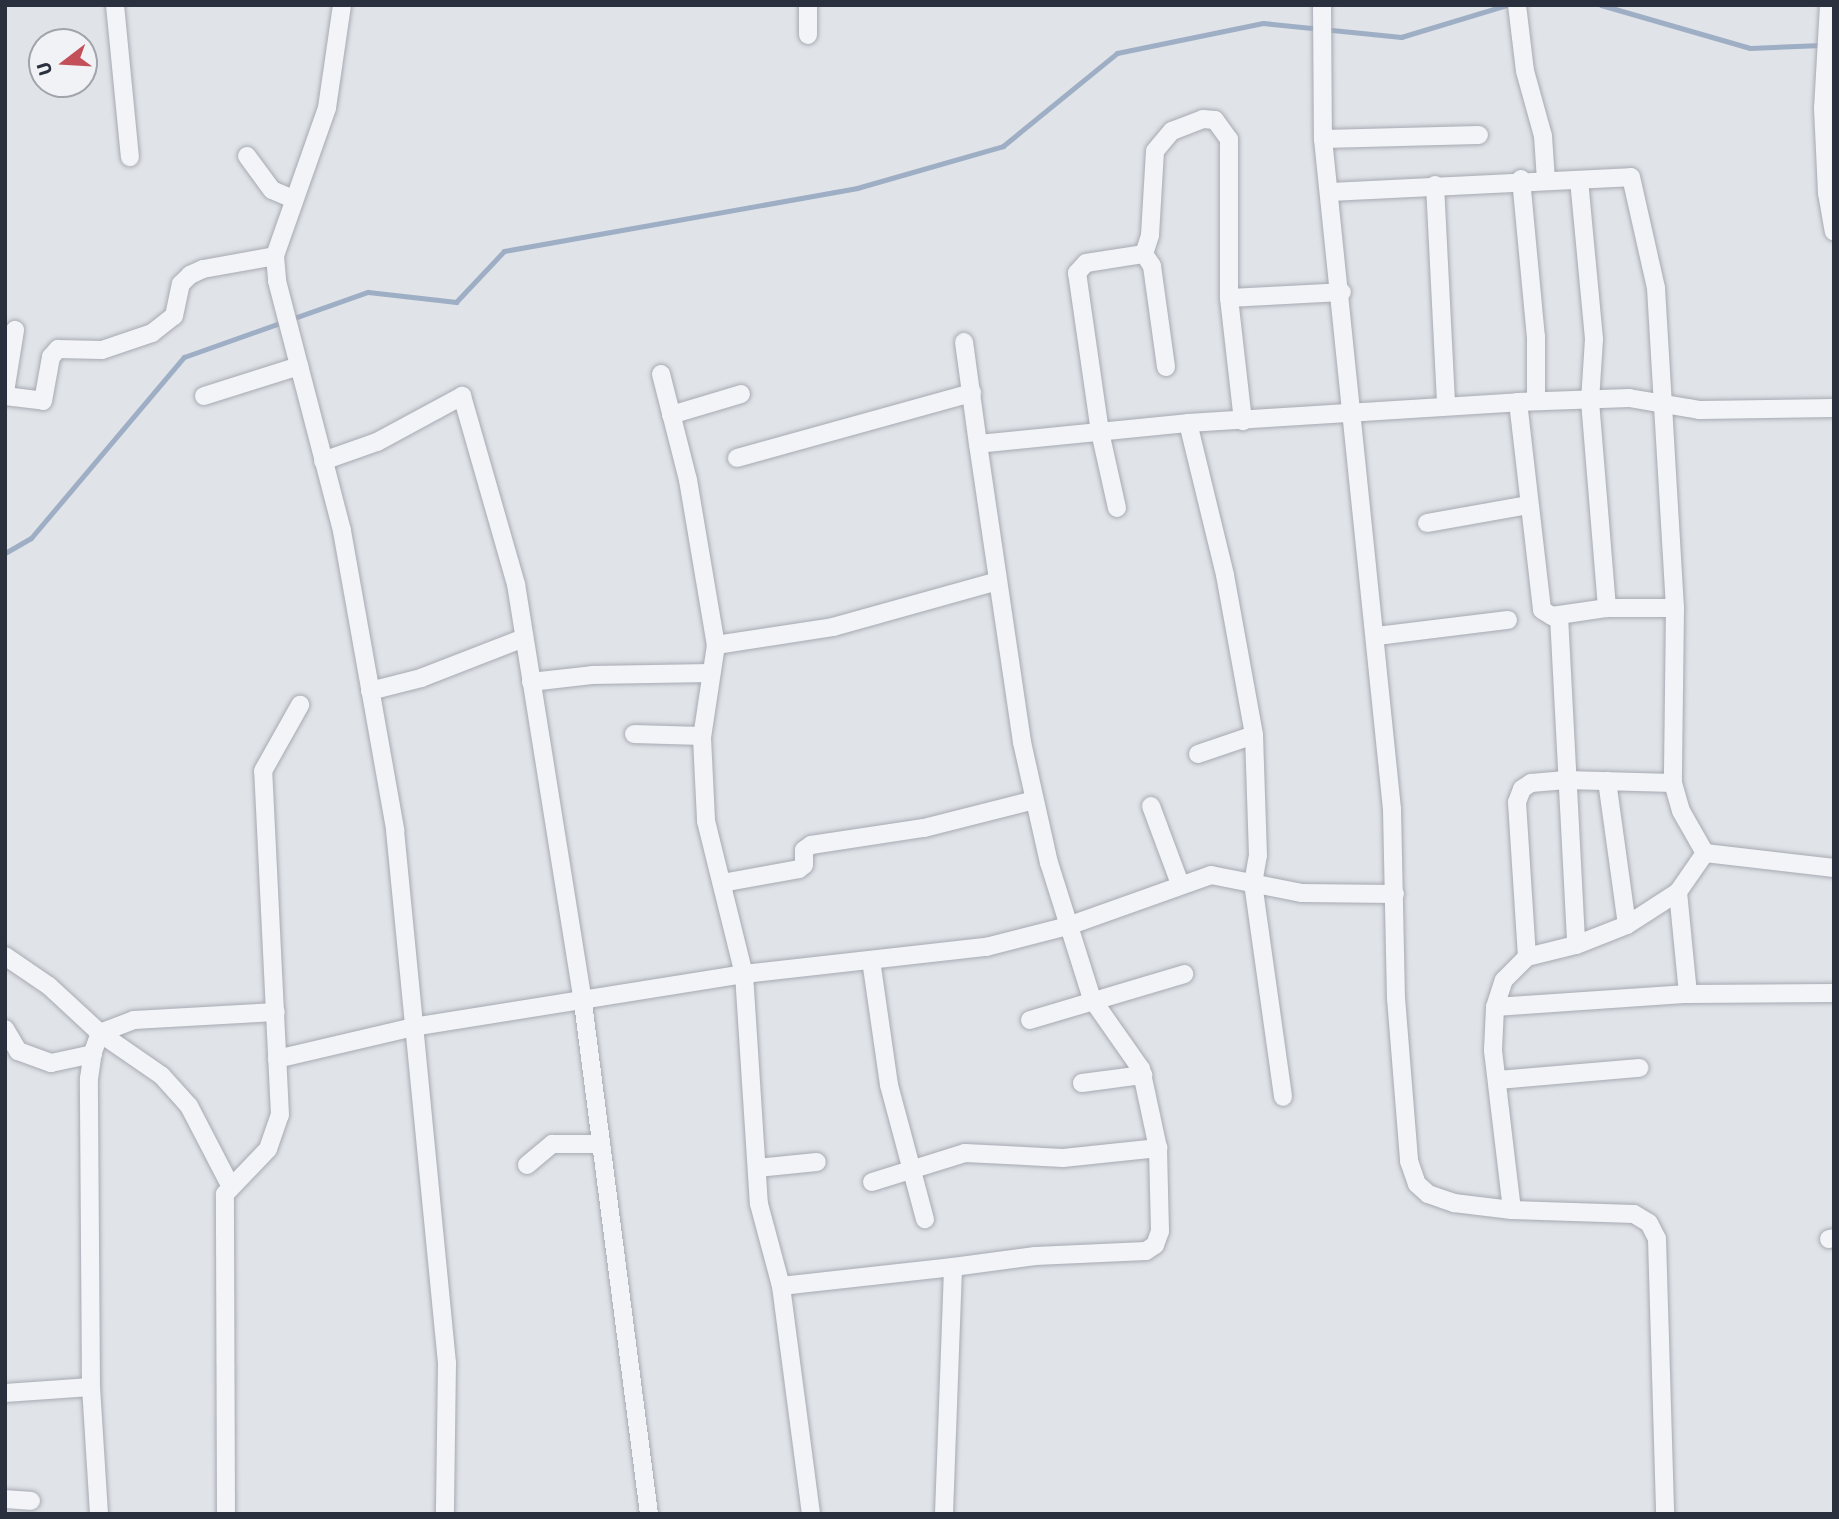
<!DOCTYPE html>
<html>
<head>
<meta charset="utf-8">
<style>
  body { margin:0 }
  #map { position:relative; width:1839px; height:1519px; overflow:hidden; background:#e0e3e8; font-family:Signika,sans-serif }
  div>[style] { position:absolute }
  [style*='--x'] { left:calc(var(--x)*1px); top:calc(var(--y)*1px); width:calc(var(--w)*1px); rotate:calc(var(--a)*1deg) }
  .stream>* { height:5px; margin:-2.5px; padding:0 2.5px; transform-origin:2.5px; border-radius:2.5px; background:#9eaec5 }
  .roads { filter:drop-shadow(0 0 2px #a6aab2) drop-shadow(0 0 2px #a6aab2) }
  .minor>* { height:18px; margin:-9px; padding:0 9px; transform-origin:9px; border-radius:9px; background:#f3f4f7 }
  span { translate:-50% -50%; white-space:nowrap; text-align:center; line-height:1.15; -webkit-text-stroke:7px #f0f2f6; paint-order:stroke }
  .frame { position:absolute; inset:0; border:7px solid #2a303e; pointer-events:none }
  .north { position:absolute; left:28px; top:28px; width:70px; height:70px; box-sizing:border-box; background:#f0f2f6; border:2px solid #a1a4ac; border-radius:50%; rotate:253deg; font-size:19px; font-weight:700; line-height:28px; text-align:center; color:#2a303e }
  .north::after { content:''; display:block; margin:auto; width:24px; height:32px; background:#c35058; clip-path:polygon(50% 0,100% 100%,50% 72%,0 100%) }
</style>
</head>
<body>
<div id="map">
  <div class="stream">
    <i style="--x:1601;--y:5;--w:155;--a:16.1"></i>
    <i style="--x:1750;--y:48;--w:72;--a:-2.4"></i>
    <i style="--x:5;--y:553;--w:30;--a:-30"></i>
    <i style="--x:31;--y:538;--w:237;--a:-49.8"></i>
    <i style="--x:184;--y:357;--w:195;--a:-19.5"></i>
    <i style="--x:368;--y:292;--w:89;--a:6.5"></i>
    <i style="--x:456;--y:302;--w:70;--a:-46.7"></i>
    <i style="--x:504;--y:251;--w:359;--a:-10.1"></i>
    <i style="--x:857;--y:188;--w:152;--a:-16"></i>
    <i style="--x:1003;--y:146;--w:147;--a:-39.2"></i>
    <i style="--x:1117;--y:53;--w:149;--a:-11.6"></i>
    <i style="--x:1263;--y:23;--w:139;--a:5.8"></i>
    <i style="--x:1401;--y:37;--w:111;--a:-16.8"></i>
  </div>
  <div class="roads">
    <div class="minor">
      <i style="--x:115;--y:5;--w:153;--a:84.4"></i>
      <i style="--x:342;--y:5;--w:104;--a:98.3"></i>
      <i style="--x:327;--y:108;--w:157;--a:109.4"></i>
      <i style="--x:275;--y:256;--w:25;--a:85"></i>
      <i style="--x:277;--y:281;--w:258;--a:75.4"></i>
      <i style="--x:342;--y:531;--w:304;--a:79.9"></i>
      <i style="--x:395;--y:830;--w:536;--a:84.43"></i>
      <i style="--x:447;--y:1363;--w:151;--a:90.8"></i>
      <i style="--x:808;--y:5;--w:30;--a:90"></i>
      <i style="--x:1322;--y:5;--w:134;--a:89.6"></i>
      <i style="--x:1323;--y:139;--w:674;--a:84.12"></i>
      <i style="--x:1392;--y:809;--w:189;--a:88.8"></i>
      <i style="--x:1396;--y:998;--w:164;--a:85.4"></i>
      <i style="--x:1409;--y:1161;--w:24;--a:71"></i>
      <i style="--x:1417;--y:1184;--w:15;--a:42"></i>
      <i style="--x:1428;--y:1194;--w:28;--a:19"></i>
      <i style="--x:1454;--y:1203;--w:58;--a:6.9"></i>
      <i style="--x:1512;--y:1210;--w:122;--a:1.9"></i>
      <i style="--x:1634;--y:1214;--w:17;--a:31"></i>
      <i style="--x:1649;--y:1223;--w:18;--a:63"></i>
      <i style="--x:1657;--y:1239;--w:275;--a:88.3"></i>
      <i style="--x:1517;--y:5;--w:66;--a:83.1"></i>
      <i style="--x:1525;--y:71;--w:67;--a:74.5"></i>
      <i style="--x:1543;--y:136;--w:44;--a:86.1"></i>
      <i style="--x:1829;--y:5;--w:103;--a:93.3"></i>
      <i style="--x:1823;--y:108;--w:85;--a:87.3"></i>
      <i style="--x:1827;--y:193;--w:39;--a:80"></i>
      <i style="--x:1323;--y:139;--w:156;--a:-1.5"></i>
      <i style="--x:247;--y:156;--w:42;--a:53.7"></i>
      <i style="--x:272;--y:190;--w:23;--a:23"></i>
      <i style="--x:1521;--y:179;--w:159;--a:84.6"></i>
      <i style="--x:1536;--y:337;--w:64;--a:90"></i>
      <i style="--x:1579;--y:180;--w:160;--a:84.6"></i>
      <i style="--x:1594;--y:339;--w:62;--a:93.7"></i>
      <i style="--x:1590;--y:401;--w:208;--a:85.3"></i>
      <i style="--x:1435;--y:185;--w:220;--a:87.1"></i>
      <i style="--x:1329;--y:192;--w:302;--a:-2.8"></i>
      <i style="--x:1631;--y:177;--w:114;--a:77.3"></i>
      <i style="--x:1656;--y:288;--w:321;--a:86.6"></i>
      <i style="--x:1675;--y:608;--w:175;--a:90.7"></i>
      <i style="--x:1673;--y:783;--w:29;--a:74"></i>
      <i style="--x:1681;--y:811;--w:48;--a:60.3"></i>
      <i style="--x:1705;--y:853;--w:130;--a:6.6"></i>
      <i style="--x:1144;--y:254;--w:14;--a:56"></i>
      <i style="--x:1152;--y:266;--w:102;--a:82.1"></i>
      <i style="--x:1229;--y:298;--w:113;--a:-3"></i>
      <i style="--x:964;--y:342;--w:103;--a:82.2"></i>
      <i style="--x:661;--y:374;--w:109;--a:75.7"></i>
      <i style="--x:688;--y:480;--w:167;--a:80.4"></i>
      <i style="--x:716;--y:645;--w:94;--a:98.6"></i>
      <i style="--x:702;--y:738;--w:83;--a:87.2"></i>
      <i style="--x:706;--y:821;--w:158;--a:76.1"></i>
      <i style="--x:744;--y:974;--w:230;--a:86.3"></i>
      <i style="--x:759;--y:1204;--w:85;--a:75"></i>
      <i style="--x:781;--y:1286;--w:230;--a:82.5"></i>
      <i style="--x:5;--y:392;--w:63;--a:-80.8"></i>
      <i style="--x:5;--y:396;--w:38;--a:7"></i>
      <i style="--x:43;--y:401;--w:45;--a:-79.7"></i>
      <i style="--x:51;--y:357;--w:11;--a:-49"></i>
      <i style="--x:58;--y:349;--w:44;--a:1.3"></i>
      <i style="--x:102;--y:350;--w:53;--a:-18.8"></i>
      <i style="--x:152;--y:333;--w:28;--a:-38"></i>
      <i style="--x:174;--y:316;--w:33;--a:-78"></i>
      <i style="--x:181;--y:284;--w:13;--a:-45"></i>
      <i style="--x:190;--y:275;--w:14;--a:-25"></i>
      <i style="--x:203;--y:269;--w:73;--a:-10.2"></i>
      <i style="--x:204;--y:396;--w:100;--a:-17.5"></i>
      <i style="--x:1518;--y:402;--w:209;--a:83.4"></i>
      <i style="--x:1542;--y:610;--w:12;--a:31"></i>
      <i style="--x:1552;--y:616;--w:56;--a:-8.3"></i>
      <i style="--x:1607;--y:608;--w:68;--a:0"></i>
      <i style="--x:671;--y:415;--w:73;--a:-16.7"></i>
      <i style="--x:1188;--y:423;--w:156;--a:76.3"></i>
      <i style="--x:1225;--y:575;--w:163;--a:79.7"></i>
      <i style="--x:1254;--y:735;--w:120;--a:88.1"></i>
      <i style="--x:1258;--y:855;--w:28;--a:100"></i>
      <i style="--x:1253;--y:883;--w:216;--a:82"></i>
      <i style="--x:737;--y:458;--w:244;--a:-15.5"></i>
      <i style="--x:323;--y:461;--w:57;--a:-19.4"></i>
      <i style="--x:377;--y:442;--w:97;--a:-28.4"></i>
      <i style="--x:462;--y:396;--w:196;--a:74"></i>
      <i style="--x:516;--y:584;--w:424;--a:80.9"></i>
      <i style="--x:583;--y:1003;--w:515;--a:82.64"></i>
      <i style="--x:1117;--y:508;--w:78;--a:-102.6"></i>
      <i style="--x:1100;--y:432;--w:161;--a:-98.2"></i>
      <i style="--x:1077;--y:273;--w:13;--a:-48"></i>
      <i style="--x:1086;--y:263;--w:59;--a:-8.8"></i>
      <i style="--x:1144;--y:254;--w:20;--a:-72"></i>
      <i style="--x:1150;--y:235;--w:84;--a:-86.6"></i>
      <i style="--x:1155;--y:151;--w:26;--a:-50"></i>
      <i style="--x:1172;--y:131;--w:33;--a:-21"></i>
      <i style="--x:1203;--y:119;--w:12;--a:5"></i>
      <i style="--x:1215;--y:120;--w:24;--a:54"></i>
      <i style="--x:1229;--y:139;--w:159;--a:90"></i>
      <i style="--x:1229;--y:298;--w:124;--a:83.5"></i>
      <i style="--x:1427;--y:523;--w:103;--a:-10.1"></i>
      <i style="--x:1559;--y:616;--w:329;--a:87"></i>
      <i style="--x:1377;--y:636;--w:132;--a:-7"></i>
      <i style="--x:716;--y:645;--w:118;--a:-8.7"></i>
      <i style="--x:833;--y:627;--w:167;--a:-15.6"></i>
      <i style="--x:531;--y:682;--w:61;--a:-6.5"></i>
      <i style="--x:592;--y:675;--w:119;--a:-1"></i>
      <i style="--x:370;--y:691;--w:53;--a:-14.3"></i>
      <i style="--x:421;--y:678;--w:110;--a:-21.2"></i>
      <i style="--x:634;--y:734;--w:68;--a:1.7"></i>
      <i style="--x:1198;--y:754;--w:59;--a:-18.7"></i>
      <i style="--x:1607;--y:781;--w:145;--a:82.1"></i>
      <i style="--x:1151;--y:806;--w:83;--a:69.6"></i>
      <i style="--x:722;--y:883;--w:78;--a:-10.3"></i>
      <i style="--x:799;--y:869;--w:6;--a:-39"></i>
      <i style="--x:804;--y:865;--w:15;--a:-90"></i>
      <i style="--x:804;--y:850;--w:9;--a:-36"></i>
      <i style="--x:811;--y:845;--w:114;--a:-8.6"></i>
      <i style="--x:924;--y:828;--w:114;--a:-14.2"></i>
      <i style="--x:1678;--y:892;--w:102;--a:84.4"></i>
      <i style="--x:5;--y:956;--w:53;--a:34.3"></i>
      <i style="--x:49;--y:986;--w:69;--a:42.7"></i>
      <i style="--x:100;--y:1033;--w:75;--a:34.7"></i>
      <i style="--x:162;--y:1076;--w:40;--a:48"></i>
      <i style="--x:189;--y:1106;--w:89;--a:62.6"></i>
      <i style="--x:1527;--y:957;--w:155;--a:-93.7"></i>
      <i style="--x:1517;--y:802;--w:14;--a:-69"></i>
      <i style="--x:1522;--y:789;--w:11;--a:-34"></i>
      <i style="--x:1531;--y:783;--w:35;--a:-5"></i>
      <i style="--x:1566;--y:780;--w:107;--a:1.6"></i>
      <i style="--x:871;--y:960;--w:126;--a:81.8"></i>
      <i style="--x:889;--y:1085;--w:139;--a:75"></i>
      <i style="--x:1495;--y:1007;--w:193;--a:-3.9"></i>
      <i style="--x:1688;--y:994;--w:146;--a:-0.4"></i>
      <i style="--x:1030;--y:1020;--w:161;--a:-16.6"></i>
      <i style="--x:5;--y:1029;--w:26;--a:59"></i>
      <i style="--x:18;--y:1051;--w:35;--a:20"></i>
      <i style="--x:51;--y:1063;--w:43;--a:-12.1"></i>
      <i style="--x:277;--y:1059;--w:140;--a:-13.2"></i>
      <i style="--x:413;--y:1027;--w:335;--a:-9.1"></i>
      <i style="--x:744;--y:974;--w:244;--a:-6.4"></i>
      <i style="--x:986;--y:947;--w:85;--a:-14.4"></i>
      <i style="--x:1068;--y:926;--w:152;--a:-19.6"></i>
      <i style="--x:1211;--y:875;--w:93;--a:11.2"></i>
      <i style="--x:1302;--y:893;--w:93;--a:0.6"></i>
      <i style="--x:1498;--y:1080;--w:142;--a:-4.9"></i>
      <i style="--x:1082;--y:1083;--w:62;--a:-7.5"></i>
      <i style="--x:527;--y:1165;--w:33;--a:-40"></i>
      <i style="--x:552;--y:1144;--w:48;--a:0"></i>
      <i style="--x:757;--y:1168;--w:60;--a:-5.7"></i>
      <i style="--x:872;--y:1182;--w:97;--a:-17.3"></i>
      <i style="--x:965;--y:1153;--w:98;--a:2.9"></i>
      <i style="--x:1063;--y:1158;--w:96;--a:-6"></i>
      <i style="--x:1512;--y:1210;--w:161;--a:-96.8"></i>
      <i style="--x:1493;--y:1050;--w:43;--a:-87.3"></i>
      <i style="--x:1495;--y:1007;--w:28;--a:-72"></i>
      <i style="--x:1504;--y:980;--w:33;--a:-45"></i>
      <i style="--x:1527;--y:957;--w:50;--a:-13.8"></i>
      <i style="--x:1576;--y:945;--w:55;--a:-21.4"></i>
      <i style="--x:1627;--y:925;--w:61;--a:-32.9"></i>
      <i style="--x:1678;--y:892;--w:47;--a:-55.3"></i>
      <i style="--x:1829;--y:1239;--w:5;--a:-11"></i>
      <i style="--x:781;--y:1286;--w:173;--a:-6.3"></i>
      <i style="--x:5;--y:1393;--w:86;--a:-4"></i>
      <i style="--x:5;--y:1499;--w:26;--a:4"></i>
      <i style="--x:99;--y:1514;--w:127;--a:-93.6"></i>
      <i style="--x:91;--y:1387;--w:308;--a:-90.4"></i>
      <i style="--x:89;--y:1079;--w:27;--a:-82"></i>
      <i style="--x:93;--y:1052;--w:20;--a:-70"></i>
      <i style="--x:100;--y:1033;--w:36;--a:-21"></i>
      <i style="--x:134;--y:1020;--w:142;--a:-3.2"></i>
      <i style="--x:226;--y:1514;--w:320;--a:-90.2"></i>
      <i style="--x:225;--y:1194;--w:62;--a:-46.3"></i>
      <i style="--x:268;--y:1149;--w:36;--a:-71"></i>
      <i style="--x:280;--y:1115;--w:344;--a:-92.8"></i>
      <i style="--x:263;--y:771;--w:76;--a:-60.7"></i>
      <i style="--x:944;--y:1514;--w:247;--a:-87.9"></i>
      <i style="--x:953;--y:1267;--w:83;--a:-7.6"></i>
      <i style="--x:1035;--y:1256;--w:111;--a:-2.6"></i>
      <i style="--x:1146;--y:1251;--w:11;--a:-34"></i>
      <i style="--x:1155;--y:1245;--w:15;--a:-70"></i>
      <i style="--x:1160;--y:1231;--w:83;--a:-91.4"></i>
      <i style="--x:1158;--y:1148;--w:81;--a:-102.1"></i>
      <i style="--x:1141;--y:1069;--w:85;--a:-125"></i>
      <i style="--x:1092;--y:999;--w:143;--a:-107.5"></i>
      <i style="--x:1049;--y:863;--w:124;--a:-102.6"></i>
      <i style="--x:1022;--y:742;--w:301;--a:-98.4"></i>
      <i style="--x:978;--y:444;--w:211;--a:-5.7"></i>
      <i style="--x:1188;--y:423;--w:331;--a:-3.6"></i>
      <i style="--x:1518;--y:402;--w:111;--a:-2.1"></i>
      <i style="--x:1629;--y:398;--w:72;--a:9.6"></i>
      <i style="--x:1700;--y:410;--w:134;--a:-0.9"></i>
    </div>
  </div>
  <div class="frame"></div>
  <div class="north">U</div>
</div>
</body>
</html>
